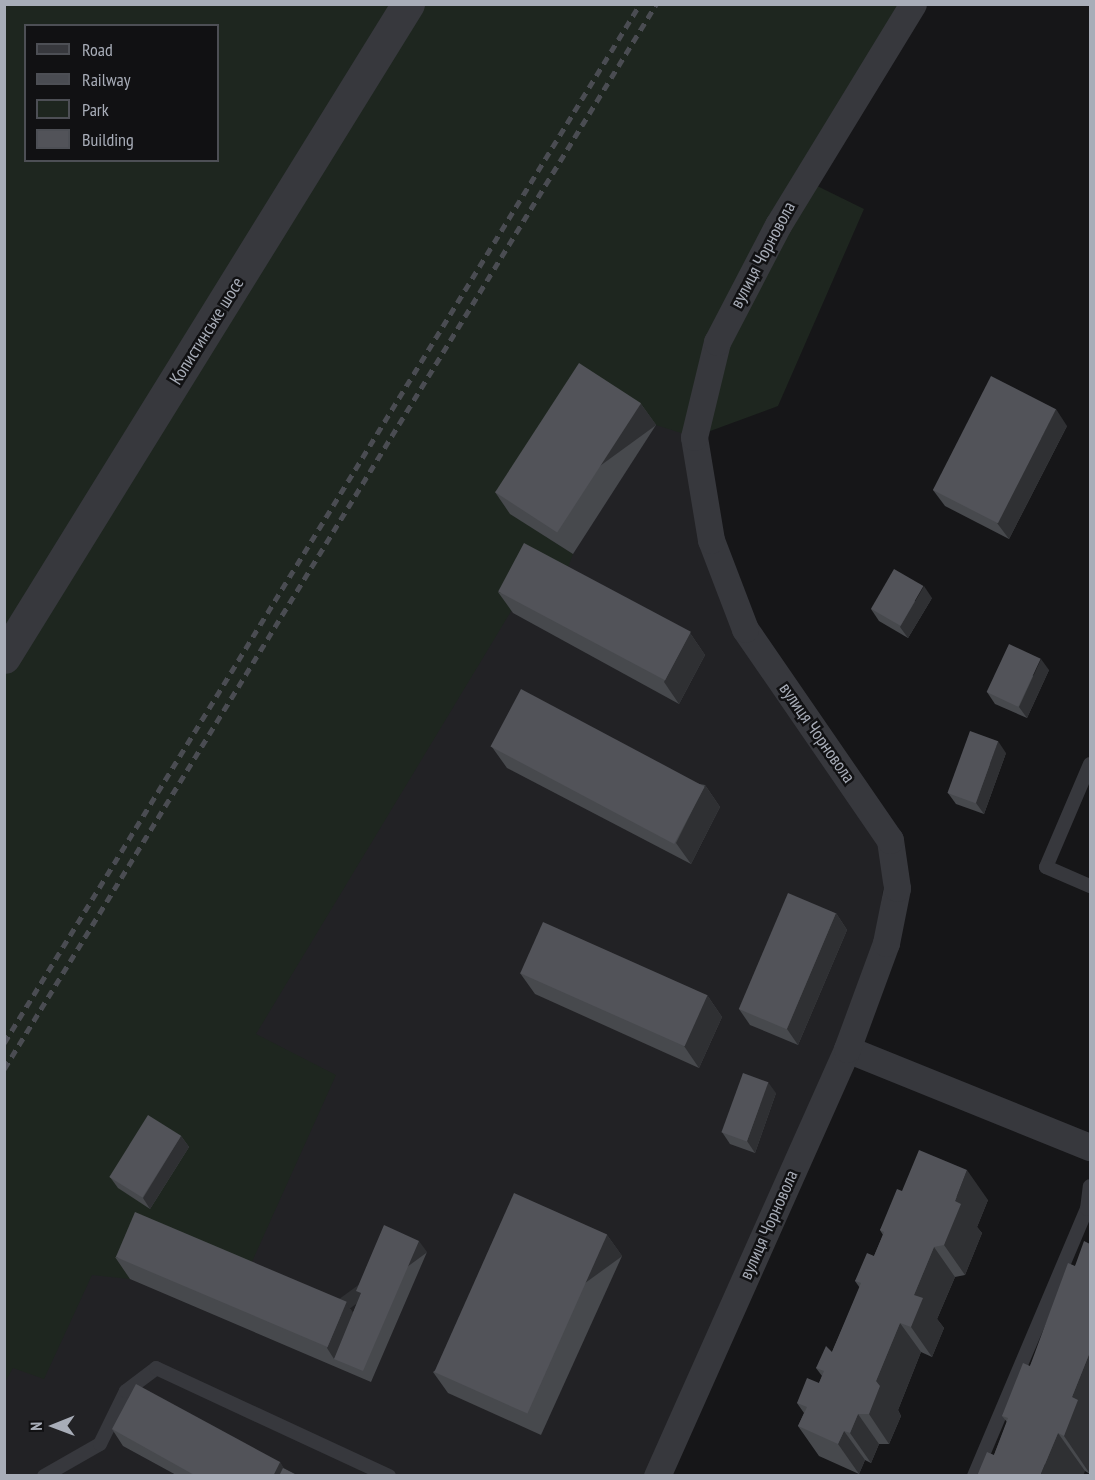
<!DOCTYPE html>
<html>
<head>
<meta charset="utf-8">
<style>
  body { margin:0 }
  #map { position:relative; width:1095px; height:1480px; overflow:hidden; background:#161618; font-family:"PT Sans Narrow",sans-serif }
  div>[style] { position:absolute }
  [style*='--x'] { left:calc(var(--x)*1px); top:calc(var(--y)*1px); width:calc(var(--w)*1px); rotate:calc(var(--a)*1deg) }
  .built>* { inset:0; background:#222225 }
  .green>* { inset:0; background:#1e261f }
  .service>* { height:14px; margin:-7px; padding:0 7px; transform-origin:7px; border-radius:7px; background:#37383d }
  .minor>* { height:27px; margin:-13.5px; padding:0 13.5px; transform-origin:13.5px; border-radius:13.5px; background:#37383d }
  .tertiary>* { height:33px; margin:-16.5px; padding:0 16.5px; transform-origin:16.5px; border-radius:16.5px; background:#37383d }
  .rail>* { height:4.5px; margin-top:-2.25px; transform-origin:0; background:repeating-linear-gradient(90deg,#4a4c52 0 8px,transparent 0 14px) }
  .wall>* { inset:0; background:#47494d }
  .shaded-wall>* { inset:0; background:#2f3033; transform-origin:0 0 }
  .building>* { inset:0; background:#525359; transform-origin:0 0 }
  span { translate:-50% -50%; white-space:nowrap; text-align:center; line-height:1.15; -webkit-text-stroke:5px #111113; paint-order:stroke }
  .street-label { font-size:18px; color:#a8adb8 }
  .frame { position:absolute; inset:0; border:6px solid #a8adb8; pointer-events:none }
  .legend { position:absolute; left:24px; top:24px; width:195px; height:138px; box-sizing:border-box; background:#111113; border:2px solid #4d4f55; margin:0; padding:8px 10px; list-style:none; font-size:18px; color:#a8adb8 }
  .legend li { display:flex; align-items:center; gap:12px; height:30px }
  .legend b { width:30px; border:2px solid #4d4f55 }
  .north { position:absolute; left:24px; top:1396px; width:60px; height:60px; -webkit-text-stroke:4px #111113; paint-order:stroke; rotate:269deg; font-size:16px; font-weight:700; line-height:24px; text-align:center; color:#a8adb8 }
  .north::after { content:''; display:block; margin:auto; width:21px; height:27px; background:#a8adb8; clip-path:polygon(50% 0,100% 100%,50% 72%,0 100%) }
</style>
</head>
<body>
<div id="map">
  <div class="built">
    <i style="clip-path:polygon(561px 261px,694px 437px,745px 629px,890px 840px,876px 940px,837px 1045px,646px 1475px,5px 1475px,4px 1140px)"></i>
  </div>
  <div class="green">
    <i style="clip-path:polygon(evenodd,4px 5px,913px 5px,805px 180px,864px 209px,778px 406px,694px 437px,656px 425px,594px 385px,511px 514px,573px 554px,564px 578px,539px 565px,256px 1034px,336px 1075px,246px 1275px,130px 1279px,92px 1275px,44px 1379px,13px 1368px,5px 1382px,4px 5px,26px 26px,218px 26px,218px 160px,26px 160px,26px 26px)"></i>
  </div>
  <div class="service">
    <i style="--x:1090;--y:764;--w:112;--a:113.1"></i>
    <i style="--x:1046;--y:867;--w:48;--a:23.4"></i>
    <i style="--x:44;--y:1476;--w:64;--a:-29.7"></i>
    <i style="--x:100;--y:1444;--w:59;--a:-63.9"></i>
    <i style="--x:126;--y:1391;--w:38;--a:-37"></i>
    <i style="--x:156;--y:1368;--w:257;--a:24.9"></i>
    <i style="--x:974;--y:1476;--w:290;--a:-67.1"></i>
    <i style="--x:1087;--y:1209;--w:23;--a:-83"></i>
  </div>
  <div class="minor">
    <i style="--x:847;--y:1049;--w:262;--a:22"></i>
    <i style="--x:657;--y:1476;--w:467;--a:-66"></i>
    <i style="--x:847;--y:1049;--w:113;--a:-69.8"></i>
    <i style="--x:886;--y:943;--w:56;--a:-78.7"></i>
    <i style="--x:897;--y:888;--w:49;--a:-98.3"></i>
    <i style="--x:890;--y:840;--w:256;--a:-124.5"></i>
    <i style="--x:745;--y:629;--w:95;--a:-110.9"></i>
    <i style="--x:711;--y:540;--w:104;--a:-99.4"></i>
    <i style="--x:694;--y:437;--w:98;--a:-76.4"></i>
    <i style="--x:717;--y:342;--w:132;--a:-62.5"></i>
    <i style="--x:778;--y:225;--w:259;--a:-58.6"></i>
  </div>
  <div class="tertiary">
    <i style="--x:4;--y:657;--w:768;--a:-58.26"></i>
  </div>
  <div class="rail">
    <i style="--x:4;--y:1043;--w:1218;--a:-58.53"></i>
    <i style="--x:4;--y:1069;--w:1249;--a:-58.52"></i>
  </div>
  <div class="wall">
    <i style="clip-path:polygon(641px 404px,656px 425px,573px 554px,510px 514px,495px 492px)"></i>
    <i style="clip-path:polygon(1067px 426px,1009px 539px,945px 506px,933px 490px)"></i>
    <i style="clip-path:polygon(498px 592px,690px 633px,705px 655px,679px 704px,513px 613px)"></i>
    <i style="clip-path:polygon(932px 598px,908px 638px,879px 621px,871px 609px)"></i>
    <i style="clip-path:polygon(1049px 670px,1027px 718px,995px 704px,987px 692px)"></i>
    <i style="clip-path:polygon(492px 747px,705px 785px,720px 807px,691px 864px,507px 768px)"></i>
    <i style="clip-path:polygon(1006px 753px,984px 814px,956px 804px,948px 793px)"></i>
    <i style="clip-path:polygon(836px 913px,847px 930px,798px 1045px,750px 1025px,739px 1009px)"></i>
    <i style="clip-path:polygon(520px 973px,707px 995px,722px 1017px,699px 1068px,535px 994px)"></i>
    <i style="clip-path:polygon(776px 1093px,755px 1153px,730px 1144px,722px 1132px)"></i>
    <i style="clip-path:polygon(181px 1136px,189px 1147px,150px 1209px,118px 1188px,110px 1177px)"></i>
    <i style="clip-path:polygon(902px 1191px,988px 1200px,977px 1227px,982px 1233px,965px 1275px,955px 1277px,937px 1319px,944px 1328px,932px 1357px,921px 1352px,898px 1410px,901px 1416px,889px 1444px,879px 1444px,871px 1463px,865px 1460px,859px 1474px,819px 1456px,798px 1426px,804px 1413px,797px 1403px,819px 1383px,822px 1376px,816px 1368px,832px 1352px,860px 1288px,855px 1281px,874px 1256px,883px 1235px,880px 1230px)"></i>
    <i style="clip-path:polygon(607px 1235px,622px 1256px,541px 1435px,448px 1393px,433px 1372px)"></i>
    <i style="clip-path:polygon(1090px 1244px,1090px 1474px,1085px 1471px,994px 1455px,1007px 1422px,1002px 1416px,1030px 1366px,1075px 1266px)"></i>
    <i style="clip-path:polygon(427px 1252px,371px 1382px,130px 1279px,115px 1257px,346px 1303px,353px 1313px,360px 1296px,356px 1291px)"></i>
    <i style="clip-path:polygon(112px 1429px,280px 1462px,283px 1468px,299px 1476px,178px 1476px,123px 1446px)"></i>
  </div>
  <div class="shaded-wall">
    <i style="left:641px;top:404px;width:26px;height:153px;rotate:54deg"></i>
    <i style="clip-path:polygon(1056px 409px,1067px 426px,1009px 539px,997px 523px)"></i>
    <i style="clip-path:polygon(924px 586px,932px 598px,908px 638px,900px 627px)"></i>
    <i style="clip-path:polygon(690px 633px,705px 655px,679px 704px,664px 682px)"></i>
    <i style="clip-path:polygon(1041px 659px,1049px 670px,1027px 718px,1019px 707px)"></i>
    <i style="clip-path:polygon(998px 741px,1006px 753px,984px 814px,976px 803px)"></i>
    <i style="clip-path:polygon(705px 785px,720px 807px,691px 864px,676px 843px)"></i>
    <i style="clip-path:polygon(836px 913px,847px 930px,798px 1045px,787px 1029px)"></i>
    <i style="clip-path:polygon(707px 995px,722px 1017px,699px 1068px,684px 1046px)"></i>
    <i style="clip-path:polygon(768px 1082px,776px 1093px,755px 1153px,747px 1141px)"></i>
    <i style="clip-path:polygon(181px 1136px,189px 1147px,150px 1209px,143px 1198px)"></i>
    <i style="clip-path:polygon(967px 1170px,988px 1200px,977px 1227px,982px 1233px,965px 1275px,944px 1245px,955px 1201px)"></i>
    <i style="left:607px;top:1235px;width:26px;height:196px;rotate:54deg"></i>
    <i style="left:419px;top:1241px;width:14px;height:142px;rotate:54deg"></i>
    <i style="clip-path:polygon(934px 1247px,955px 1277px,937px 1319px,944px 1328px,932px 1357px,911px 1327px,914px 1295px)"></i>
    <i style="clip-path:polygon(346px 1303px,361px 1324px,334px 1359px,327px 1348px)"></i>
    <i style="clip-path:polygon(900px 1323px,921px 1352px,898px 1410px,901px 1416px,889px 1444px,869px 1414px,876px 1381px)"></i>
    <i style="clip-path:polygon(1090px 1352px,1090px 1474px,1064px 1436px,1072px 1397px)"></i>
    <i style="clip-path:polygon(858px 1414px,879px 1444px,871px 1463px,850px 1433px)"></i>
    <i style="clip-path:polygon(844px 1431px,865px 1460px,859px 1474px,838px 1444px)"></i>
    <i style="clip-path:polygon(1058px 1433px,1085px 1471px,1083px 1476px,1040px 1476px)"></i>
    <i style="clip-path:polygon(280px 1462px,289px 1476px,273px 1476px)"></i>
  </div>
  <div class="building">
    <i style="left:579px;top:363px;width:74px;height:154px;rotate:33deg"></i>
    <i style="left:991px;top:376px;width:73px;height:128px;rotate:27deg"></i>
    <i style="left:524px;top:543px;width:189px;height:55px;rotate:28deg"></i>
    <i style="left:894px;top:569px;width:34px;height:46px;rotate:30deg"></i>
    <i style="left:1009px;top:644px;width:35px;height:53px;rotate:25deg"></i>
    <i style="left:521px;top:689px;width:208px;height:65px;rotate:28deg"></i>
    <i style="left:970px;top:731px;width:30px;height:66px;rotate:20deg"></i>
    <i style="left:788px;top:893px;width:52px;height:126px;rotate:23deg"></i>
    <i style="left:543px;top:922px;width:180px;height:56px;rotate:24deg"></i>
    <i style="left:743px;top:1073px;width:27px;height:63px;rotate:20deg"></i>
    <i style="left:148px;top:1115px;width:39px;height:73px;rotate:32deg"></i>
    <i style="clip-path:polygon(919px 1150px,967px 1170px,955px 1201px,961px 1204px,944px 1245px,934px 1247px,914px 1295px,923px 1298px,911px 1327px,900px 1323px,876px 1381px,880px 1386px,869px 1414px,858px 1414px,850px 1433px,844px 1431px,838px 1444px,798px 1426px,807px 1407px,797px 1403px,807px 1378px,819px 1383px,824px 1371px,816px 1368px,826px 1346px,832px 1352px,861px 1283px,855px 1281px,867px 1253px,874px 1256px,884px 1232px,880px 1230px,897px 1189px,902px 1191px)"></i>
    <i style="left:514px;top:1193px;width:102px;height:196px;rotate:24deg"></i>
    <i style="left:135px;top:1212px;width:230px;height:49px;rotate:23deg"></i>
    <i style="clip-path:polygon(384px 1225px,419px 1241px,363px 1371px,334px 1359px,361px 1293px,356px 1291px)"></i>
    <i style="clip-path:polygon(1084px 1241px,1090px 1244px,1090px 1352px,1072px 1397px,1078px 1400px,1064px 1436px,1058px 1433px,1040px 1476px,977px 1476px,987px 1452px,994px 1455px,1008px 1418px,1002px 1416px,1023px 1363px,1030px 1366px,1068px 1263px,1075px 1266px)"></i>
    <i style="clip-path:polygon(136px 1384px,280px 1462px,273px 1476px,196px 1476px,112px 1429px)"></i>
    <i style="clip-path:polygon(283px 1468px,298px 1476px,279px 1476px)"></i>
  </div>
  <div class="street-label">
    <span style="left:763px;top:255px;rotate:-62deg">вулиця Чорновола</span>
    <span style="left:207px;top:331px;rotate:-58deg">Копистинське шосе</span>
    <span style="left:817px;top:733px;rotate:55deg">вулиця Чорновола</span>
    <span style="left:769px;top:1225px;rotate:-66deg">вулиця Чорновола</span>
  </div>
  <div class="frame"></div>
  <ul class="legend">
  <li><b style="height:8px;background:#37383d"></b>Road</li>
  <li><b style="height:8px;background:#4a4c52"></b>Railway</li>
  <li><b style="height:16px;background:#1e261f"></b>Park</li>
  <li><b style="height:16px;background:#525359"></b>Building</li>
  </ul>
  <div class="north">N</div>
</div>
</body>
</html>
